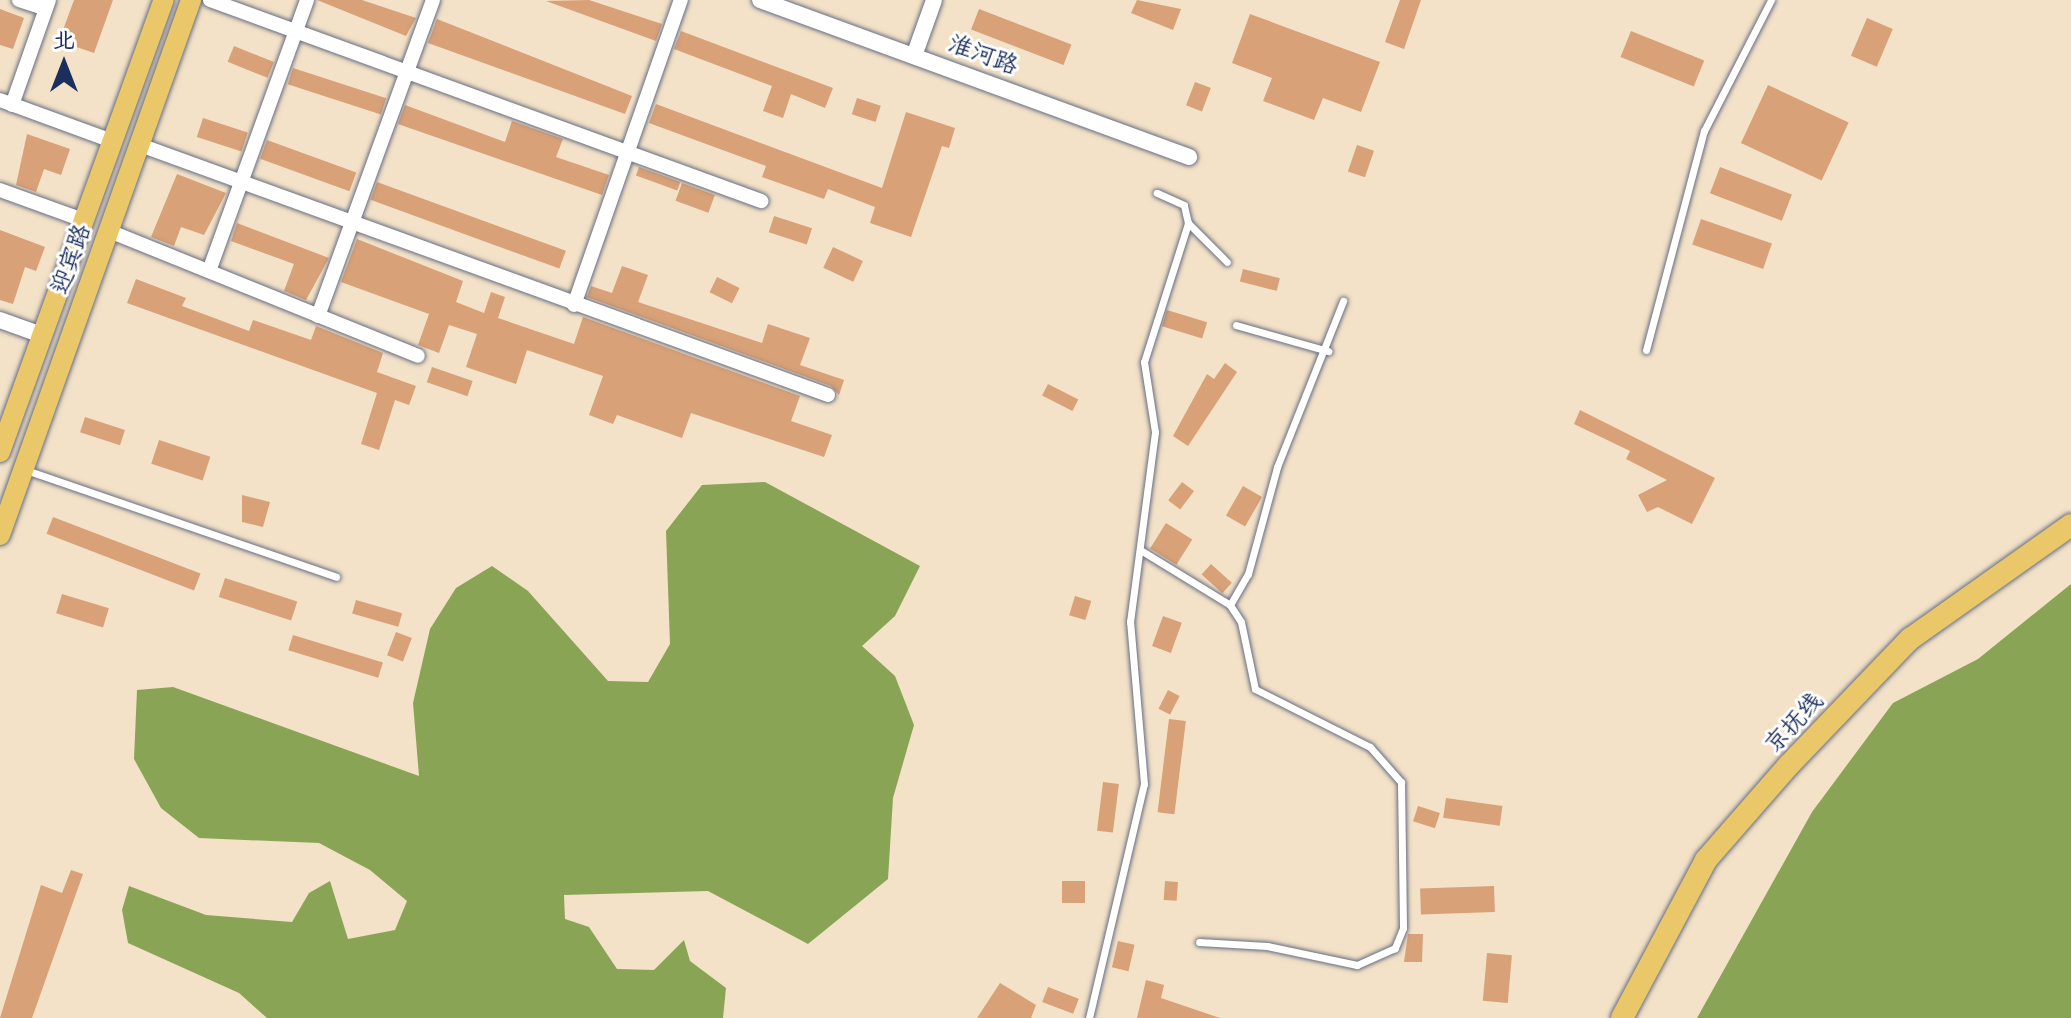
<!DOCTYPE html>
<html>
<head>
<meta charset="utf-8">
<style>
  body { margin:0 }
  #map { position:relative; width:2071px; height:1018px; overflow:hidden; background:#f3e2c7; font-family:Pangolin,"LXGW WenKai TC",sans-serif }
  div>[style] { position:absolute }
  [style*='--x'] { left:calc(var(--x)*1px); top:calc(var(--y)*1px); width:calc(var(--w)*1px); rotate:calc(var(--a)*1deg) }
  .forest>* { inset:0; background:#8aa456 }
  .building>* { inset:0; background:#d8a177; transform-origin:0 0 }
  .roads { filter:drop-shadow(0 0 2px #676e83) drop-shadow(0 0 2px #676e83) }
  .service>* { height:7px; margin:-3.5px; padding:0 3.5px; transform-origin:3.5px; border-radius:3.5px; background:#fff }
  .minor>* { height:14px; margin:-7px; padding:0 7px; transform-origin:7px; border-radius:7px; background:#fff }
  .tertiary>* { height:16px; margin:-8px; padding:0 8px; transform-origin:8px; border-radius:8px; background:#fff }
  .primary>* { height:20px; margin:-10px; padding:0 10px; transform-origin:10px; border-radius:10px; background:#eac769 }
  .trunk>* { height:22px; margin:-11px; padding:0 11px; transform-origin:11px; border-radius:11px; background:#eac769 }
  span { translate:-50% -50%; white-space:nowrap; text-align:center; line-height:1.15; -webkit-text-stroke:6px #fff; paint-order:stroke }
  .street-label { font-size:24px; color:#1b2f5e }
  .north { position:absolute; left:24px; top:24px; width:80px; height:80px; -webkit-text-stroke:6px #fff; paint-order:stroke; rotate:0deg; font-size:22px; font-weight:700; line-height:32px; text-align:center; color:#1b2f5e }
  .north::after { content:''; display:block; margin:auto; width:28px; height:36px; background:#1b2f5e; clip-path:polygon(50% 0,100% 100%,50% 72%,0 100%) }
</style>
</head>
<body>
<div id="map">
  <div class="forest">
    <i style="clip-path:polygon(765px 482px,920px 566px,895px 616px,862px 646px,895px 676px,914px 725px,893px 798px,888px 879px,808px 944px,708px 891px,564px 895px,565px 919px,589px 927px,617px 969px,654px 970px,684px 940px,690px 961px,726px 988px,723px 1018px,267px 1018px,239px 993px,128px 943px,122px 910px,129px 886px,206px 915px,292px 922px,309px 893px,330px 881px,348px 939px,395px 930px,407px 901px,370px 870px,319px 843px,199px 838px,161px 808px,134px 759px,137px 690px,173px 687px,419px 776px,413px 703px,430px 629px,456px 588px,492px 566px,528px 591px,608px 681px,648px 682px,670px 644px,666px 531px,702px 485px)"></i>
    <i style="clip-path:polygon(2071px 584px,2071px 1018px,1697px 1018px,1812px 812px,1893px 703px,1978px 659px)"></i>
  </div>
  <div class="building">
    <i style="clip-path:polygon(74px 0,113px 0,94px 53px,59px 41px)"></i>
    <i style="clip-path:polygon(317px 0,362px 0,416px 18px,406px 36px)"></i>
    <i style="clip-path:polygon(589px 0,662px 24px,656px 41px,546px 1px)"></i>
    <i style="clip-path:polygon(1137px 0,1181px 9px,1173px 30px,1131px 13px)"></i>
    <i style="clip-path:polygon(1400px 0,1421px 0,1404px 49px,1385px 42px)"></i>
    <i style="clip-path:polygon(0 9px,24px 18px,13px 49px,0 45px)"></i>
    <i style="left:979px;top:9px;width:99px;height:22px;rotate:21deg"></i>
    <i style="clip-path:polygon(1250px 14px,1380px 62px,1361px 112px,1323px 98px,1314px 120px,1263px 101px,1272px 78px,1232px 63px)"></i>
    <i style="left:1867px;top:18px;width:28px;height:41px;rotate:23deg"></i>
    <i style="clip-path:polygon(437px 19px,632px 96px,625px 114px,428px 43px)"></i>
    <i style="clip-path:polygon(681px 31px,833px 88px,825px 108px,791px 94px,783px 118px,763px 111px,772px 86px,674px 49px)"></i>
    <i style="left:1631px;top:31px;width:79px;height:28px;rotate:22deg"></i>
    <i style="left:234px;top:46px;width:43px;height:17px;rotate:22deg"></i>
    <i style="left:293px;top:68px;width:98px;height:17px;rotate:18deg"></i>
    <i style="left:1195px;top:82px;width:17px;height:25px;rotate:21deg"></i>
    <i style="left:1768px;top:85px;width:89px;height:64px;rotate:25deg"></i>
    <i style="left:857px;top:98px;width:25px;height:17px;rotate:18deg"></i>
    <i style="clip-path:polygon(656px 104px,882px 188px,906px 112px,955px 128px,949px 148px,942px 146px,911px 237px,870px 223px,875px 207px,828px 189px,824px 199px,762px 177px,766px 166px,649px 123px)"></i>
    <i style="clip-path:polygon(405px 105px,505px 142px,512px 121px,563px 139px,556px 157px,609px 175px,602px 195px,398px 124px)"></i>
    <i style="left:203px;top:118px;width:47px;height:20px;rotate:18deg"></i>
    <i style="clip-path:polygon(27px 134px,70px 149px,61px 175px,44px 169px,36px 192px,16px 185px)"></i>
    <i style="left:267px;top:140px;width:95px;height:20px;rotate:20deg"></i>
    <i style="left:1357px;top:145px;width:18px;height:28px;rotate:19deg"></i>
    <i style="left:639px;top:167px;width:44px;height:9px;rotate:20deg"></i>
    <i style="left:1720px;top:167px;width:77px;height:28px;rotate:21deg"></i>
    <i style="clip-path:polygon(177px 174px,226px 193px,204px 235px,181px 227px,174px 246px,151px 237px)"></i>
    <i style="left:377px;top:182px;width:201px;height:19px;rotate:20deg"></i>
    <i style="left:682px;top:183px;width:35px;height:19px;rotate:20deg"></i>
    <i style="left:774px;top:216px;width:40px;height:17px;rotate:18deg"></i>
    <i style="left:1701px;top:219px;width:75px;height:27px;rotate:19deg"></i>
    <i style="clip-path:polygon(237px 223px,329px 258px,306px 300px,284px 291px,294px 264px,231px 241px)"></i>
    <i style="clip-path:polygon(0 230px,45px 247px,36px 271px,25px 267px,13px 304px,0 300px)"></i>
    <i style="clip-path:polygon(357px 239px,463px 281px,456px 302px,484px 313px,491px 292px,505px 297px,498px 318px,574px 344px,583px 317px,800px 396px,791px 421px,832px 435px,824px 457px,691px 413px,682px 438px,617px 415px,613px 424px,589px 415px,603px 376px,527px 350px,516px 384px,466px 367px,477px 334px,449px 325px,439px 353px,418px 345px,429px 314px,341px 282px)"></i>
    <i style="left:833px;top:247px;width:33px;height:23px;rotate:25deg"></i>
    <i style="clip-path:polygon(622px 266px,648px 275px,638px 302px,762px 343px,768px 324px,810px 338px,800px 365px,844px 380px,839px 395px,831px 386px,587px 297px,591px 286px,612px 293px)"></i>
    <i style="left:1243px;top:269px;width:38px;height:13px;rotate:14deg"></i>
    <i style="left:717px;top:277px;width:25px;height:17px;rotate:26deg"></i>
    <i style="clip-path:polygon(136px 279px,186px 298px,182px 306px,249px 331px,253px 320px,311px 340px,316px 326px,383px 353px,377px 372px,416px 386px,409px 405px,395px 400px,379px 450px,361px 444px,377px 393px,127px 303px)"></i>
    <i style="left:1167px;top:310px;width:42px;height:17px;rotate:17deg"></i>
    <i style="clip-path:polygon(1225px 363px,1237px 372px,1188px 446px,1173px 436px,1207px 374px,1214px 379px)"></i>
    <i style="left:432px;top:367px;width:43px;height:16px;rotate:19deg"></i>
    <i style="left:1048px;top:384px;width:34px;height:13px;rotate:27deg"></i>
    <i style="clip-path:polygon(1580px 410px,1715px 478px,1692px 524px,1658px 507px,1647px 512px,1638px 495px,1667px 480px,1626px 459px,1630px 451px,1574px 424px)"></i>
    <i style="left:85px;top:417px;width:42px;height:16px;rotate:18deg"></i>
    <i style="left:159px;top:440px;width:54px;height:25px;rotate:18deg"></i>
    <i style="left:1182px;top:482px;width:15px;height:23px;rotate:37deg"></i>
    <i style="left:1243px;top:486px;width:22px;height:34px;rotate:30deg"></i>
    <i style="clip-path:polygon(242px 495px,270px 502px,263px 527px,242px 522px)"></i>
    <i style="left:53px;top:517px;width:158px;height:18px;rotate:21deg"></i>
    <i style="left:1166px;top:523px;width:31px;height:30px;rotate:32deg"></i>
    <i style="left:1211px;top:564px;width:28px;height:14px;rotate:42deg"></i>
    <i style="left:225px;top:578px;width:76px;height:20px;rotate:18deg"></i>
    <i style="left:62px;top:594px;width:49px;height:20px;rotate:17deg"></i>
    <i style="left:1075px;top:596px;width:17px;height:20px;rotate:17deg"></i>
    <i style="left:356px;top:600px;width:48px;height:14px;rotate:16deg"></i>
    <i style="left:1163px;top:616px;width:20px;height:32px;rotate:20deg"></i>
    <i style="left:396px;top:632px;width:17px;height:25px;rotate:21deg"></i>
    <i style="left:293px;top:635px;width:94px;height:16px;rotate:17deg"></i>
    <i style="left:1168px;top:690px;width:13px;height:21px;rotate:27deg"></i>
    <i style="left:1169px;top:719px;width:17px;height:94px;rotate:7deg"></i>
    <i style="left:1103px;top:782px;width:16px;height:49px;rotate:7deg"></i>
    <i style="left:1446px;top:798px;width:57px;height:20px;rotate:8deg"></i>
    <i style="left:1418px;top:806px;width:23px;height:16px;rotate:18deg"></i>
    <i style="clip-path:polygon(71px 870px,83px 874px,32px 1018px,0 1018px,41px 885px,62px 893px)"></i>
    <i style="left:1062px;top:881px;width:23px;height:22px"></i>
    <i style="left:1165px;top:881px;width:13px;height:19px;rotate:4deg"></i>
    <i style="left:1494px;top:886px;width:26px;height:74px;rotate:88deg"></i>
    <i style="clip-path:polygon(1408px 934px,1423px 934px,1422px 962px,1404px 962px)"></i>
    <i style="left:1118px;top:941px;width:17px;height:27px;rotate:13deg"></i>
    <i style="left:1487px;top:953px;width:25px;height:48px;rotate:5deg"></i>
    <i style="clip-path:polygon(1146px 980px,1164px 985px,1161px 998px,1220px 1018px,1137px 1018px)"></i>
    <i style="clip-path:polygon(1000px 983px,1036px 1005px,1031px 1018px,977px 1018px)"></i>
    <i style="left:1048px;top:987px;width:33px;height:16px;rotate:21deg"></i>
  </div>
  <div class="roads">
    <div class="service">
      <i style="--x:1188;--y:223;--w:55;--a:45"></i>
      <i style="--x:1236;--y:325;--w:96;--a:15.8"></i>
      <i style="--x:1646;--y:350;--w:227;--a:-75.2"></i>
      <i style="--x:1704;--y:131;--w:147;--a:-62.9"></i>
      <i style="--x:26;--y:470;--w:328;--a:19"></i>
      <i style="--x:1142;--y:551;--w:103;--a:31.5"></i>
      <i style="--x:1230;--y:605;--w:20;--a:57"></i>
      <i style="--x:1241;--y:622;--w:68;--a:78.2"></i>
      <i style="--x:1255;--y:689;--w:129;--a:26.8"></i>
      <i style="--x:1370;--y:747;--w:47;--a:48.5"></i>
      <i style="--x:1401;--y:782;--w:146;--a:89.2"></i>
      <i style="--x:1403;--y:928;--w:22;--a:112"></i>
      <i style="--x:1395;--y:948;--w:42;--a:155.9"></i>
      <i style="--x:1357;--y:965;--w:92;--a:-168.1"></i>
      <i style="--x:1267;--y:946;--w:68;--a:-176.6"></i>
      <i style="--x:1230;--y:605;--w:36;--a:-60"></i>
      <i style="--x:1248;--y:574;--w:111;--a:-74.8"></i>
      <i style="--x:1277;--y:467;--w:179;--a:-68.3"></i>
      <i style="--x:1089;--y:1018;--w:240;--a:-76.8"></i>
      <i style="--x:1144;--y:784;--w:163;--a:-94.9"></i>
      <i style="--x:1130;--y:622;--w:192;--a:-82.5"></i>
      <i style="--x:1155;--y:432;--w:71;--a:-98.9"></i>
      <i style="--x:1144;--y:362;--w:146;--a:-72.4"></i>
      <i style="--x:1188;--y:223;--w:18;--a:-103"></i>
      <i style="--x:1184;--y:205;--w:30;--a:-156"></i>
    </div>
    <div class="minor">
      <i style="--x:19;--y:0;--w:28;--a:18"></i>
      <i style="--x:210;--y:0;--w:587;--a:20.04"></i>
      <i style="--x:0;--y:100;--w:119;--a:20.1"></i>
      <i style="--x:12;--y:105;--w:111;--a:-70.6"></i>
      <i style="--x:140;--y:145;--w:732;--a:19.97"></i>
      <i style="--x:0;--y:190;--w:88;--a:19.9"></i>
      <i style="--x:109;--y:231;--w:333;--a:22"></i>
      <i style="--x:209;--y:271;--w:288;--a:-70.1"></i>
      <i style="--x:574;--y:305;--w:323;--a:-70.7"></i>
      <i style="--x:318;--y:316;--w:336;--a:-70"></i>
    </div>
    <div class="tertiary">
      <i style="--x:760;--y:0;--w:457;--a:20.1"></i>
      <i style="--x:914;--y:56;--w:59;--a:-70.3"></i>
      <i style="--x:0;--y:320;--w:45;--a:19.7"></i>
    </div>
    <div class="primary">
      <i style="--x:0;--y:452;--w:481;--a:-70.1"></i>
      <i style="--x:0;--y:535;--w:568;--a:-70.35"></i>
    </div>
    <div class="trunk">
      <i style="--x:1622;--y:1018;--w:179;--a:-62"></i>
      <i style="--x:1706;--y:860;--w:126;--a:-48.9"></i>
      <i style="--x:1789;--y:765;--w:175;--a:-46.2"></i>
      <i style="--x:1910;--y:639;--w:197;--a:-35.3"></i>
    </div>
  </div>
  <div class="street-label">
    <span style="left:983px;top:55px;rotate:20deg">淮河路</span>
    <span style="left:71px;top:259px;rotate:-70deg">迎宾路</span>
    <span style="left:1794px;top:723px;rotate:-47deg">京抚线</span>
  </div>
  <div class="north">北</div>
</div>
</body>
</html>
